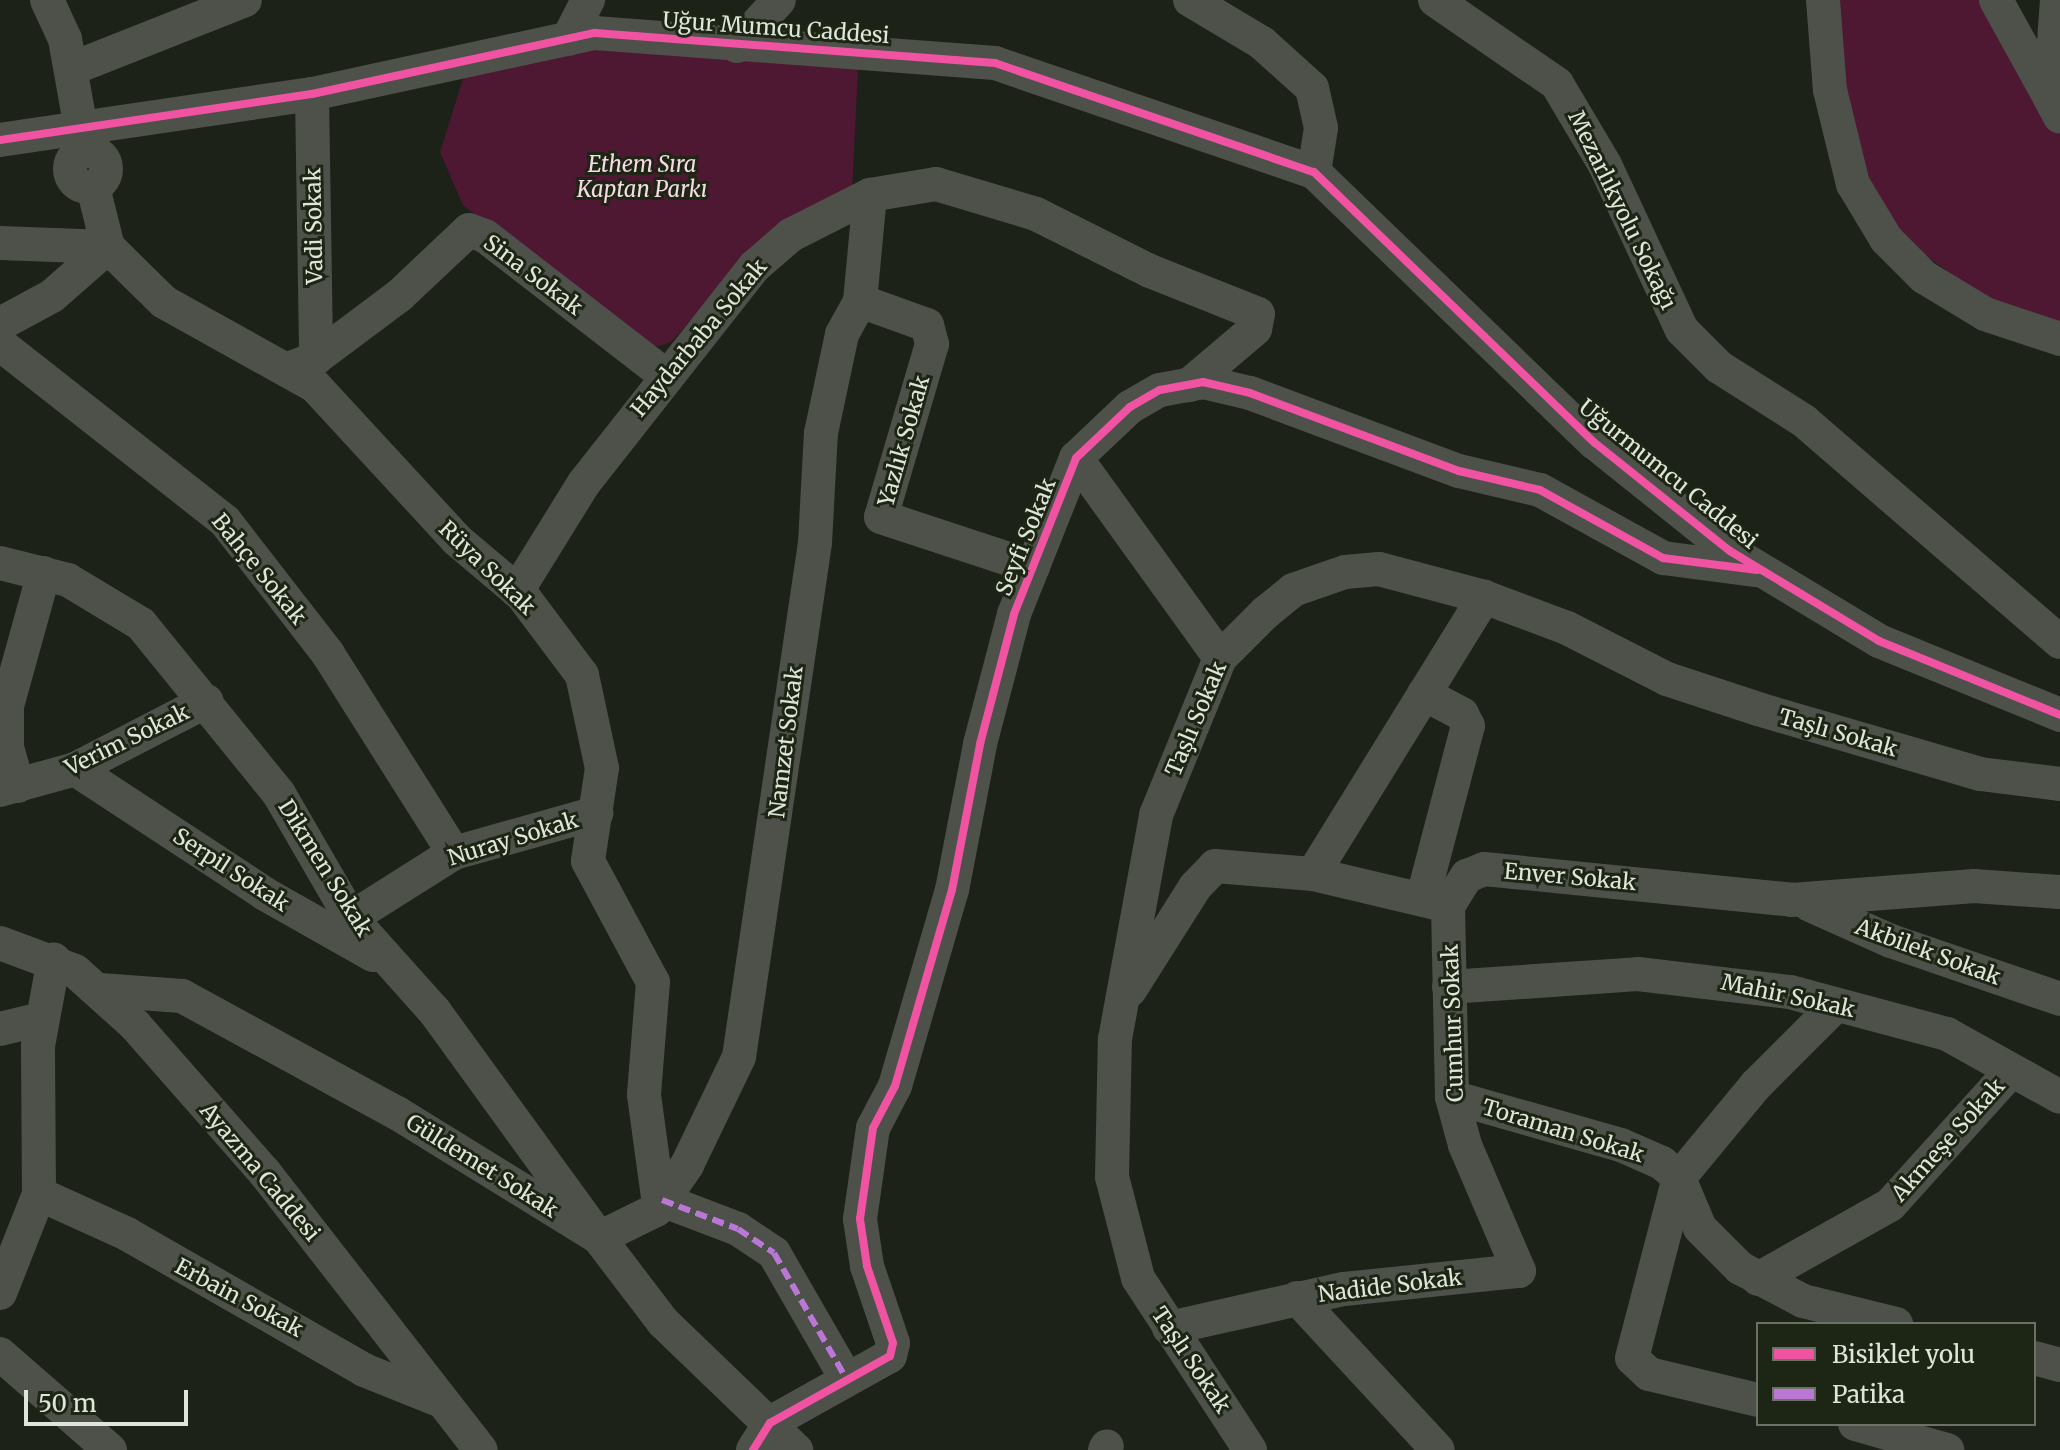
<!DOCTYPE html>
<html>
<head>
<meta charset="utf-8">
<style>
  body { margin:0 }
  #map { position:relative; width:2060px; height:1450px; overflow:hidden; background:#1d2218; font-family:Merriweather,serif }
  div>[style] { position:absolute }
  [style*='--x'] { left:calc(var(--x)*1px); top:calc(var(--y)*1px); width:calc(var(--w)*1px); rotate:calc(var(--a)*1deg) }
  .green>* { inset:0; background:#4f1832 }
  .minor>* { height:34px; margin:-17px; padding:0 17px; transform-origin:17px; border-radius:17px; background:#4d514a }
  .minor>.ring { margin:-17px; padding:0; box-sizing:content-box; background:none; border:34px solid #4d514a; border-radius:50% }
  .quiet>* { height:6px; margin-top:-3px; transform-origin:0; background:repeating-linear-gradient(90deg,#ba77d6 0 12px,transparent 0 18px) }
  .cycleway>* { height:8px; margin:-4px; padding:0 4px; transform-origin:4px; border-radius:4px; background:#f153a3 }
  span { translate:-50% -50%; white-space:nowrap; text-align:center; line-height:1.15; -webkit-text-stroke:6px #1d2614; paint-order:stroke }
  .street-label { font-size:22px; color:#dfe5d9 }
  .park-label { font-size:22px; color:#f5dae3; font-style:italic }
  .legend { position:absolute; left:1756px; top:1322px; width:280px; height:104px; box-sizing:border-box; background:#1d2614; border:2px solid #6b7263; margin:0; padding:10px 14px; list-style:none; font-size:24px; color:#dfe5d9 }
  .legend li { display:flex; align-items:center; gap:16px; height:40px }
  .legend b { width:40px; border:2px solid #6b7263 }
  .scale { position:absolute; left:24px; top:1390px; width:164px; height:36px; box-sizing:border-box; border:4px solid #dfe5d9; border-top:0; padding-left:10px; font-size:24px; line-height:28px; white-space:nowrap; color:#dfe5d9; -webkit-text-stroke:6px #1d2614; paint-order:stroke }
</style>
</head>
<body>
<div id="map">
  <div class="green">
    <i style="clip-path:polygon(1827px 0,1986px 0,2060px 134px,2060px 329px,1983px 298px,1911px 244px,1881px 210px,1859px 159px)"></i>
    <i style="clip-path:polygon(599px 39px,858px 67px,852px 192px,752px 251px,672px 341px,660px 346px,645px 346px,463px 205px,440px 152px,464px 76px)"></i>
  </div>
  <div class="minor">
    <i style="--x:47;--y:0;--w:43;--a:65.2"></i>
    <i style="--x:65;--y:39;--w:114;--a:79.9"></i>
    <i style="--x:1190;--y:0;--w:84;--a:30.8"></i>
    <i style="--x:1262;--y:43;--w:67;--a:42"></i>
    <i style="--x:1312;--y:88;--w:41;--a:77.3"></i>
    <i style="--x:1321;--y:128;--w:45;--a:99"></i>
    <i style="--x:1435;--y:0;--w:148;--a:34.5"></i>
    <i style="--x:1557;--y:84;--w:94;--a:59.3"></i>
    <i style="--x:1605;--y:165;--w:182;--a:65"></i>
    <i style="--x:1682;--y:330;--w:52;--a:45"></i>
    <i style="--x:1719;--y:367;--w:101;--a:32.4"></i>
    <i style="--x:1804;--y:421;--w:338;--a:40.8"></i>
    <i style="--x:1823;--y:0;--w:90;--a:85.6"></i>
    <i style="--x:1830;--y:90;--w:97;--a:76.3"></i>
    <i style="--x:1853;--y:184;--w:64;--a:59"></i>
    <i style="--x:1886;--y:239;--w:54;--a:45"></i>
    <i style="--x:1924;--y:277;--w:71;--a:31.2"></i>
    <i style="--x:1985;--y:314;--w:79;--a:18.4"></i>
    <i style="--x:1996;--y:0;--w:112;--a:61.1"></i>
    <i style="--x:2057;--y:0;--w:98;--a:94.1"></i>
    <i style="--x:2050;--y:98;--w:21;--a:62"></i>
    <i style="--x:568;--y:39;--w:44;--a:-62.9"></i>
    <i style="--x:737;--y:46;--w:62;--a:-47.6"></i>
    <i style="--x:71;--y:69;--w:187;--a:-21.6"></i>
    <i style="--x:312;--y:94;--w:264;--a:89.1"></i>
    <i style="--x:0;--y:140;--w:315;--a:-8.4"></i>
    <i style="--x:312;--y:94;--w:289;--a:-12.2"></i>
    <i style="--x:595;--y:33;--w:401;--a:4.3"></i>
    <i style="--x:995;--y:63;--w:337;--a:18.9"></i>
    <i style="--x:1314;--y:172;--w:390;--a:44"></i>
    <i style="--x:1595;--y:443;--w:173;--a:38.7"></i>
    <i style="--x:1730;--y:551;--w:174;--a:31.1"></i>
    <i style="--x:1879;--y:641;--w:196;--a:22.2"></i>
    <i class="ring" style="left:70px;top:151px;width:2px;height:2px"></i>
    <i style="--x:93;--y:187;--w:62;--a:76"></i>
    <i style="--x:0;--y:243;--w:108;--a:2.1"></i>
    <i style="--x:108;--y:247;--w:78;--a:44.5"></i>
    <i style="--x:164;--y:302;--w:173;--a:29.1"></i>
    <i style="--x:315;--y:386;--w:209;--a:47.3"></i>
    <i style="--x:457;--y:540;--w:85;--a:40.2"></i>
    <i style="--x:522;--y:595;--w:100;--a:53.1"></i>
    <i style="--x:582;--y:675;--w:95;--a:77.9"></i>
    <i style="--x:602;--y:768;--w:94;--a:98.6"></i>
    <i style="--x:588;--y:861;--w:137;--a:61.8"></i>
    <i style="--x:653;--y:982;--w:113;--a:94.6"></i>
    <i style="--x:644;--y:1095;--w:111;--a:82.2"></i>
    <i style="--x:860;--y:301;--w:71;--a:19.7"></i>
    <i style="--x:927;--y:325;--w:20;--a:75"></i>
    <i style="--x:932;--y:344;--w:180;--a:106.4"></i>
    <i style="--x:881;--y:517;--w:160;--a:18.2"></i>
    <i style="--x:0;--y:324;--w:59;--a:-28.3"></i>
    <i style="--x:52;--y:296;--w:74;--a:-41.2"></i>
    <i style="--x:0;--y:344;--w:286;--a:38.2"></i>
    <i style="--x:225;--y:521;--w:168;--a:52.2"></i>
    <i style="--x:328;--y:654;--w:236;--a:57.7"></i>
    <i style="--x:288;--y:369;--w:30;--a:-21"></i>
    <i style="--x:316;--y:358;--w:104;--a:-36.8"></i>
    <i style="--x:399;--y:296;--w:96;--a:-43.3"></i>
    <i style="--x:469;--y:230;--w:17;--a:21"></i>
    <i style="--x:485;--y:236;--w:227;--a:37.7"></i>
    <i style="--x:1076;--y:458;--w:246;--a:54.2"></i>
    <i style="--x:0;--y:563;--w:70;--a:14"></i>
    <i style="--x:68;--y:580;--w:85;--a:31.1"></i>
    <i style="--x:141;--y:624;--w:219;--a:50.9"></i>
    <i style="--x:279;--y:794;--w:143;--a:59.9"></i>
    <i style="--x:351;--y:918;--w:126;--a:48.2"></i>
    <i style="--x:435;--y:1012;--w:279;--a:54"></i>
    <i style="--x:517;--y:591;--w:127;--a:-58.2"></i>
    <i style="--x:584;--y:483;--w:275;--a:-51.8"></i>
    <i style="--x:754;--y:267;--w:49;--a:-40.9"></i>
    <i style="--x:791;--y:235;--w:89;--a:-26.9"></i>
    <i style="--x:870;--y:195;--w:67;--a:-9.5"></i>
    <i style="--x:936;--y:184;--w:104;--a:16.7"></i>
    <i style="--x:1036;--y:214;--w:127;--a:26.6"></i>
    <i style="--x:1150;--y:271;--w:116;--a:21.7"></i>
    <i style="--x:1258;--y:314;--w:15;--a:101"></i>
    <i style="--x:1255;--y:329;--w:87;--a:139.7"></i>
    <i style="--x:75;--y:769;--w:227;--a:33.3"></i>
    <i style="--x:265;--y:894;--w:124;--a:29.5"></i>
    <i style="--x:18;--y:786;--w:40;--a:-106"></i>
    <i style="--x:7;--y:748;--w:42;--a:-90"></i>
    <i style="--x:7;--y:706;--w:138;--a:-74.5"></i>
    <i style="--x:0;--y:790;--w:78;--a:-15.6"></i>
    <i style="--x:75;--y:769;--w:148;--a:-27.3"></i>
    <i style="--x:1313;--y:874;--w:326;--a:-58.3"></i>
    <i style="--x:1423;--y:897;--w:177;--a:-75.3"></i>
    <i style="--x:1468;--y:726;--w:13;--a:-117"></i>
    <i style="--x:1462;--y:714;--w:43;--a:-152.2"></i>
    <i style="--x:1810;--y:905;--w:89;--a:24"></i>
    <i style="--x:1891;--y:941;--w:179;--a:18.9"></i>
    <i style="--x:351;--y:918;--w:122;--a:-32.3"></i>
    <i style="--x:454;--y:853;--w:148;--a:-15.7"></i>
    <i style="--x:0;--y:943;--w:80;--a:20.5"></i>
    <i style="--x:75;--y:971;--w:81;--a:42"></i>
    <i style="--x:135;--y:1025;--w:197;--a:48.7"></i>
    <i style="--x:265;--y:1173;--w:351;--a:52.1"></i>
    <i style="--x:1449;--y:987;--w:189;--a:-3.9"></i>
    <i style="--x:1638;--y:974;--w:153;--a:6.8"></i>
    <i style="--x:1790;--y:992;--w:163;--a:15"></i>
    <i style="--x:1947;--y:1034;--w:129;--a:29.1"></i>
    <i style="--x:100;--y:990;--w:82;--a:4.2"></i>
    <i style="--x:182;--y:996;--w:245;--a:28.6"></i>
    <i style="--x:397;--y:1113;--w:238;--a:31.7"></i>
    <i style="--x:599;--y:1238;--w:106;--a:52.7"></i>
    <i style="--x:663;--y:1322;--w:185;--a:43.9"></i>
    <i style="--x:1130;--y:990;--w:122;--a:-57.7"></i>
    <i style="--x:1195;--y:887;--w:29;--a:-46"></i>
    <i style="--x:1215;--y:866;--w:98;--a:4.7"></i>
    <i style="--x:1313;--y:874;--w:139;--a:13.3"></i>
    <i style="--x:1448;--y:906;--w:36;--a:-58"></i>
    <i style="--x:1467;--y:876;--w:18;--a:-22"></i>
    <i style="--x:1484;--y:869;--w:310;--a:5.7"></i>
    <i style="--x:1792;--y:900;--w:183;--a:-4.4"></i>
    <i style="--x:1974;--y:886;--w:86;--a:4"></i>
    <i style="--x:0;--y:1029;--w:42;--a:-13.7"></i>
    <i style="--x:1452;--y:1097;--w:176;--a:15.9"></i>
    <i style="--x:1621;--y:1145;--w:45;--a:23.7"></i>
    <i style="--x:1662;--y:1163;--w:23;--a:41"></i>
    <i style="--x:1679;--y:1178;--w:54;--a:67.2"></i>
    <i style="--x:1700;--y:1228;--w:57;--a:45"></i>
    <i style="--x:1740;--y:1268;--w:71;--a:27.6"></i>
    <i style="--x:1803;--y:1301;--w:96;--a:13.9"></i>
    <i style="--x:39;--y:1194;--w:97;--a:24.4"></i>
    <i style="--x:127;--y:1234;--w:273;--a:29.8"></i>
    <i style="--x:364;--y:1370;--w:78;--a:21.9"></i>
    <i style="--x:662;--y:1200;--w:81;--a:20.9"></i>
    <i style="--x:738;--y:1229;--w:43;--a:33.7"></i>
    <i style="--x:774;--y:1253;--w:146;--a:60.1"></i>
    <i style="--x:599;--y:1238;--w:64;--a:-26.2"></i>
    <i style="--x:656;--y:1210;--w:55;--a:-55.4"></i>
    <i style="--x:687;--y:1165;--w:120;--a:-64.3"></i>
    <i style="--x:739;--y:1057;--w:520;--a:-81.59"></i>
    <i style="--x:815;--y:543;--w:110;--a:-86.9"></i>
    <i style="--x:821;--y:433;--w:101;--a:-78"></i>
    <i style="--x:842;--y:334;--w:38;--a:-61"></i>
    <i style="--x:860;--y:301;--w:106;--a:-84.6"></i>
    <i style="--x:1758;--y:1279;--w:151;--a:-29.3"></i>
    <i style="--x:1890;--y:1205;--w:181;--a:-47.9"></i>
    <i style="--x:0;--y:1293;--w:106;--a:-68.5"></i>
    <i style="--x:39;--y:1194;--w:148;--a:-90.4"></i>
    <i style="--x:38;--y:1046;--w:88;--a:-79.6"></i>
    <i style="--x:1297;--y:1298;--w:207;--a:47.2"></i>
    <i style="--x:1169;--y:1328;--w:179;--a:-12.6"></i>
    <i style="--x:1344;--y:1289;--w:176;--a:-5.9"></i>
    <i style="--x:1519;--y:1271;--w:137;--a:-113.2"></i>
    <i style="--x:1465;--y:1145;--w:50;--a:-105.2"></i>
    <i style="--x:1452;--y:1097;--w:191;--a:-91.2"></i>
    <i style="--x:0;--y:1354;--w:146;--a:41.1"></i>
    <i style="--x:2034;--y:1358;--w:27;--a:15"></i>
    <i style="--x:1758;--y:1400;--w:112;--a:-166.6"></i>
    <i style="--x:1649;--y:1374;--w:23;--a:-137"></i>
    <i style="--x:1632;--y:1358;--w:186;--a:-75.4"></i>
    <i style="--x:1679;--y:1178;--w:121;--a:-50.4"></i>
    <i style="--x:1756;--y:1085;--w:110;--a:-45"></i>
    <i style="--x:1855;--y:1424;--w:96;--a:15.8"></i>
    <i style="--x:753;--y:1450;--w:32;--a:-58"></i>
    <i style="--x:770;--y:1423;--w:137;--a:-29.2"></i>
    <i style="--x:890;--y:1356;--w:13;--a:-77"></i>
    <i style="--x:893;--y:1343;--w:81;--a:-108.7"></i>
    <i style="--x:867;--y:1266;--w:48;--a:-98.5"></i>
    <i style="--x:860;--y:1219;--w:92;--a:-81.9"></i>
    <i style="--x:873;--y:1128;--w:47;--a:-62.4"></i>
    <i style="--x:895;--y:1086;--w:204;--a:-73.8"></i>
    <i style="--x:952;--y:890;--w:149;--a:-79.1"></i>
    <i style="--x:980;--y:744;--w:134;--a:-75.3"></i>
    <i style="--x:1014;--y:614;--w:168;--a:-68.3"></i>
    <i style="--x:1076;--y:458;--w:74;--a:-43.4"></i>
    <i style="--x:1130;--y:407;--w:34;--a:-30"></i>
    <i style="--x:1160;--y:390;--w:44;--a:-10.5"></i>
    <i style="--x:1203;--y:382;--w:48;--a:13.2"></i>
    <i style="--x:1250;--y:393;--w:223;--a:20.5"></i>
    <i style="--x:1459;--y:471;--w:83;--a:13.2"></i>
    <i style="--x:1540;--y:490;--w:141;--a:28.9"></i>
    <i style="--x:1663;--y:558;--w:94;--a:7.4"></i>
    <i style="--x:1105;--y:1450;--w:4;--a:-63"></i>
    <i style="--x:1250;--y:1450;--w:205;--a:-123.1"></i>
    <i style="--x:1138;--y:1278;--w:104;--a:-104.4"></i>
    <i style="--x:1112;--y:1177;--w:138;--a:-88.8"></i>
    <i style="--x:1115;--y:1039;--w:228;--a:-79.6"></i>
    <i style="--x:1156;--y:815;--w:170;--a:-67.8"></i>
    <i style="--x:1220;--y:658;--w:64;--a:-45"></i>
    <i style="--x:1265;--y:613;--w:36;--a:-39"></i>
    <i style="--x:1293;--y:590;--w:55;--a:-19.1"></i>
    <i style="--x:1345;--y:572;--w:34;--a:-5"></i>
    <i style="--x:1379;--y:569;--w:109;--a:14.9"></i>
    <i style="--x:1484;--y:597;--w:89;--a:20.5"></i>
    <i style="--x:1567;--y:628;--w:112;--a:27"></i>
    <i style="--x:1667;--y:679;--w:96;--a:18.2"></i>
    <i style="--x:1758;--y:709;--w:231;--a:16.3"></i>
    <i style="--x:1980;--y:774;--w:81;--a:7.1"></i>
  </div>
  <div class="quiet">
    <i style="--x:662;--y:1200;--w:81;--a:20.9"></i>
    <i style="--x:738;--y:1229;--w:43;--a:33.7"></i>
    <i style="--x:774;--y:1253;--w:146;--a:60.1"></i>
  </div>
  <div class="cycleway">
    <i style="--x:0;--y:140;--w:315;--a:-8.4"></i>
    <i style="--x:312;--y:94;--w:289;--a:-12.2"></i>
    <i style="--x:595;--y:33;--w:401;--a:4.3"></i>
    <i style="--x:995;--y:63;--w:337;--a:18.9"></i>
    <i style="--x:1314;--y:172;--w:390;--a:44"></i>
    <i style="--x:1595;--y:443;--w:173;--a:38.7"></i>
    <i style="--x:1730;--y:551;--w:174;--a:31.1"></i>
    <i style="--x:1879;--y:641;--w:196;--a:22.2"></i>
    <i style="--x:753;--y:1450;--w:32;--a:-58"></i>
    <i style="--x:770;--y:1423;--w:137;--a:-29.2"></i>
    <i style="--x:890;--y:1356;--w:13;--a:-77"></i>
    <i style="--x:893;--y:1343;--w:81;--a:-108.7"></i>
    <i style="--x:867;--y:1266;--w:48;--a:-98.5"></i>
    <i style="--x:860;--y:1219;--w:92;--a:-81.9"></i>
    <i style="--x:873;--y:1128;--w:47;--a:-62.4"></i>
    <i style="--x:895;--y:1086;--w:204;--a:-73.8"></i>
    <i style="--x:952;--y:890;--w:149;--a:-79.1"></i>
    <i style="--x:980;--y:744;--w:134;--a:-75.3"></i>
    <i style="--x:1014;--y:614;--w:168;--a:-68.3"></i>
    <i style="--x:1076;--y:458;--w:74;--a:-43.4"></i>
    <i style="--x:1130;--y:407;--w:34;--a:-30"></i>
    <i style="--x:1160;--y:390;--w:44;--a:-10.5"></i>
    <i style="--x:1203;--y:382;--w:48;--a:13.2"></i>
    <i style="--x:1250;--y:393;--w:223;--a:20.5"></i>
    <i style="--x:1459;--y:471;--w:83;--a:13.2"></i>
    <i style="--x:1540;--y:490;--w:141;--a:28.9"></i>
    <i style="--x:1663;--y:558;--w:95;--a:7.3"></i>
  </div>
  <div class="street-label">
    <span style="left:776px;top:28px;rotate:4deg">Uğur Mumcu Caddesi</span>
    <span style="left:1622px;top:210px;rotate:64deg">Mezarlıkyolu Sokağı</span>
    <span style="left:314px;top:226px;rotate:-91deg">Vadi Sokak</span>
    <span style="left:533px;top:275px;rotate:37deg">Sina Sokak</span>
    <span style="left:699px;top:338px;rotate:-50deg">Haydarbaba Sokak</span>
    <span style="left:904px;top:441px;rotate:-74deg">Yazlık Sokak</span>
    <span style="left:1668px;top:474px;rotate:39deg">Uğurmumcu Caddesi</span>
    <span style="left:1026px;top:537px;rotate:-68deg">Seyfi Sokak</span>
    <span style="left:487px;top:568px;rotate:44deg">Rüya Sokak</span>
    <span style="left:259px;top:569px;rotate:51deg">Bahçe Sokak</span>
    <span style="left:1196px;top:719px;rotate:-67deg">Taşlı Sokak</span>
    <span style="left:1838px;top:733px;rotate:16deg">Taşlı Sokak</span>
    <span style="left:127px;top:740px;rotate:-26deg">Verim Sokak</span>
    <span style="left:786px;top:742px;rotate:-83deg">Namzet Sokak</span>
    <span style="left:513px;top:839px;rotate:-17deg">Nuray Sokak</span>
    <span style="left:325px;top:868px;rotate:58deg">Dikmen Sokak</span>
    <span style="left:231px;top:870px;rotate:33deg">Serpil Sokak</span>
    <span style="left:1570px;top:877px;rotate:5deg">Enver Sokak</span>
    <span style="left:1928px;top:952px;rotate:20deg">Akbilek Sokak</span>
    <span style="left:1788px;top:996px;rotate:12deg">Mahir Sokak</span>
    <span style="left:1453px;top:1023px;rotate:-92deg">Cumhur Sokak</span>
    <span style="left:1563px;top:1131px;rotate:17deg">Toraman Sokak</span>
    <span style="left:1948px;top:1140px;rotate:-48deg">Akmeşe Sokak</span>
    <span style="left:482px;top:1166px;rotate:32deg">Güldemet Sokak</span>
    <span style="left:260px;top:1172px;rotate:50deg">Ayazma Caddesi</span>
    <span style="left:1390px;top:1286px;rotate:-7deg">Nadide Sokak</span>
    <span style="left:239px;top:1298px;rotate:28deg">Erbain Sokak</span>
    <span style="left:1191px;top:1360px;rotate:56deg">Taşlı Sokak</span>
  </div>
  <div class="park-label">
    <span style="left:642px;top:177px">Ethem Sıra<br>Kaptan Parkı</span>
  </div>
  <ul class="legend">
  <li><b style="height:10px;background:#f153a3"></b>Bisiklet yolu</li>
  <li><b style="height:10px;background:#ba77d6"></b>Patika</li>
  </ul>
  <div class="scale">50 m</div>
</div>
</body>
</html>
